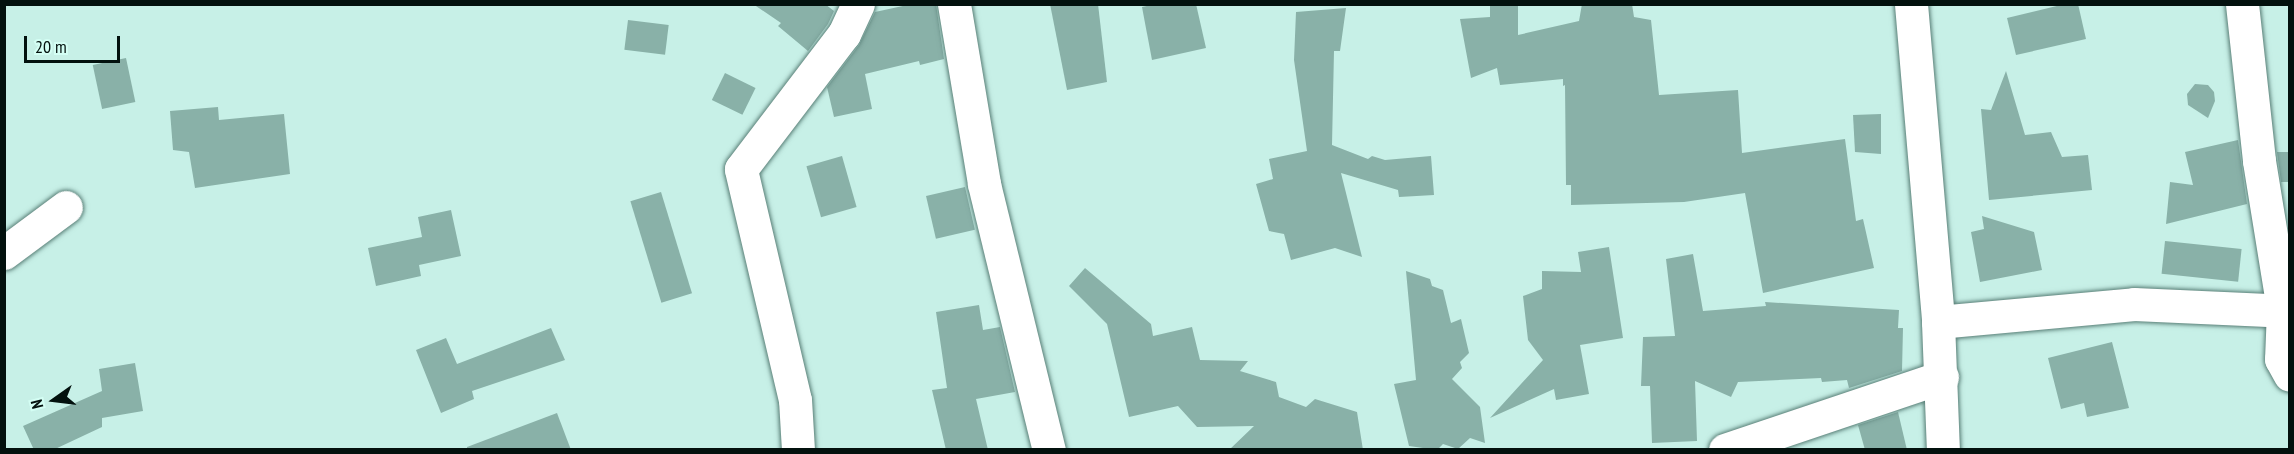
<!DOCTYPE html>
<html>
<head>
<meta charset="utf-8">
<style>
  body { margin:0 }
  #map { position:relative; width:2294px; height:454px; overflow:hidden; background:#c7f0e7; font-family:"PT Sans Narrow",sans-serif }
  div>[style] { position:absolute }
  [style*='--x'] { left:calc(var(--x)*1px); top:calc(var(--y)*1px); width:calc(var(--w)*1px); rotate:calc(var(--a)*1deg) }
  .building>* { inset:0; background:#89b1a8; transform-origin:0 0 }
  .roads { filter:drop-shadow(0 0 2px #597f77) drop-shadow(0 0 2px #597f77) }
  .minor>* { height:33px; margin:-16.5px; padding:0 16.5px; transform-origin:16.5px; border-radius:16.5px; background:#fff }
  span { translate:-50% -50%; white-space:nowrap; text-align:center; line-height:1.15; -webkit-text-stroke:4.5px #d4fef4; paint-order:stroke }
  .frame { position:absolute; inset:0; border:6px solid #03110e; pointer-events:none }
  .north { position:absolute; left:24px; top:370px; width:60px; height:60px; -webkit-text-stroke:4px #d4fef4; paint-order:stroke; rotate:256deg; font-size:16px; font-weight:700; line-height:24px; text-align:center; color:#03110e }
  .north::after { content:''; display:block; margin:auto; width:21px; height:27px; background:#03110e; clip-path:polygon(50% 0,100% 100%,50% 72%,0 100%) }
  .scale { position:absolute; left:24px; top:36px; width:96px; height:27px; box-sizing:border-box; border:3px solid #03110e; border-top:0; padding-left:8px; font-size:18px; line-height:21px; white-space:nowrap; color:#03110e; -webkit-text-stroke:4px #d4fef4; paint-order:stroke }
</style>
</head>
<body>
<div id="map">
  <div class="building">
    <i style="clip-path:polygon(753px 4px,825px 4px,834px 11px,828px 24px,808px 51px,778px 26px,781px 23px)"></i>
    <i style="clip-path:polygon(912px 4px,936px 4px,944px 59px,920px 65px,919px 61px,865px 74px,872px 109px,834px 117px,827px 87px,859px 45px,875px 12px)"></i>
    <i style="clip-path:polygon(1050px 4px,1098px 4px,1107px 82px,1067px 90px)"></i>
    <i style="clip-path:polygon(1156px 4px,1196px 4px,1206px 48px,1152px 60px,1142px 7px)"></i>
    <i style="clip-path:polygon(1490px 4px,1518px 4px,1518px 35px,1579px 21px,1582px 4px,1632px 4px,1634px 17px,1651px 20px,1659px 95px,1738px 90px,1742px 153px,1845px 139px,1856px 221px,1863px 219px,1874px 268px,1763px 293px,1745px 193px,1684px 202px,1571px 205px,1571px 185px,1566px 185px,1565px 85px,1563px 86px,1563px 79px,1500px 85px,1497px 68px,1471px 78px,1460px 19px,1490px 17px)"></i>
    <i style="clip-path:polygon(2065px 4px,2078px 4px,2086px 39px,2016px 55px,2007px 18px)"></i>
    <i style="clip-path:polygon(1346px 8px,1340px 51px,1334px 51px,1332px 145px,1368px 159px,1372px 156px,1385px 160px,1431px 156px,1434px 195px,1399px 197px,1398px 190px,1341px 173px,1362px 257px,1335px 248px,1291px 260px,1284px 234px,1269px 231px,1256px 184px,1273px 179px,1269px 159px,1307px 151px,1294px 60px,1296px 12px)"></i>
    <i style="left:628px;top:20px;width:41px;height:30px;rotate:7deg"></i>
    <i style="left:126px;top:58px;width:45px;height:34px;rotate:78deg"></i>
    <i style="clip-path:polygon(2006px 71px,2025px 135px,2051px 132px,2062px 157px,2088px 155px,2092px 190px,1989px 200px,1981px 109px,1991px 110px)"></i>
    <i style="left:725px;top:73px;width:34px;height:30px;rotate:26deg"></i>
    <i style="clip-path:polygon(2195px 84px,2208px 85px,2214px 92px,2215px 101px,2208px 118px,2188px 105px,2187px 94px)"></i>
    <i style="clip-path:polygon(218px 107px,219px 120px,284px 114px,290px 174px,195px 188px,189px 152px,173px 150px,170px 111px)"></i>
    <i style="clip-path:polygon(1881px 114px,1881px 154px,1855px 152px,1853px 115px)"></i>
    <i style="clip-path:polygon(2238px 140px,2247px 204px,2166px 224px,2170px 182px,2193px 185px,2185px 152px)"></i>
    <i style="clip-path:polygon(2277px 152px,2289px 152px,2289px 182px,2281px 182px)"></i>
    <i style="left:842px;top:156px;width:53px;height:37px;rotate:74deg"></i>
    <i style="left:965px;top:187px;width:44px;height:40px;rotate:77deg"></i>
    <i style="left:661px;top:192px;width:106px;height:32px;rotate:73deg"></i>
    <i style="clip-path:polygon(451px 210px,461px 256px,419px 265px,421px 276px,376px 286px,368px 248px,422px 237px,418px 217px)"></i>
    <i style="clip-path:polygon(1982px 216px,2034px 232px,2042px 270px,1980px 282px,1971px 232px,1984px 229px)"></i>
    <i style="left:2165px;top:241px;width:77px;height:33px;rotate:6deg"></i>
    <i style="clip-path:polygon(1609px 247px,1623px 338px,1580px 345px,1589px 394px,1556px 400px,1554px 389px,1490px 418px,1543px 360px,1528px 340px,1523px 296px,1542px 289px,1542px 271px,1581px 272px,1578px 252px)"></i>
    <i style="clip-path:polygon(1693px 254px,1703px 311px,1766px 306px,1765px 302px,1899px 310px,1898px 328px,1903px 328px,1902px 371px,1849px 388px,1847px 380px,1822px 382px,1821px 378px,1738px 382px,1731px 397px,1695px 381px,1697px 441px,1652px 443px,1650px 386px,1641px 386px,1643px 337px,1675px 336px,1666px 259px)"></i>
    <i style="clip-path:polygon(1085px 268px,1151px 324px,1153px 336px,1192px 327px,1200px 360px,1248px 361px,1240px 371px,1276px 382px,1279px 397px,1306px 407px,1315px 399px,1357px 412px,1363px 450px,1229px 450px,1254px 426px,1197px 427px,1178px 406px,1129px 417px,1107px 324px,1069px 286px)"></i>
    <i style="clip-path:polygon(1406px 271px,1430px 279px,1432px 286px,1443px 290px,1451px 323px,1461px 319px,1469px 353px,1460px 362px,1462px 368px,1452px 379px,1480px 407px,1485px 443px,1470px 438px,1458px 449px,1443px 444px,1437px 450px,1409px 446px,1394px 384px,1416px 380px)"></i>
    <i style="clip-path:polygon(979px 305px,983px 330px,1000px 327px,1015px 392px,976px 399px,988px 450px,946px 450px,932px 390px,947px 388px,936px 312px)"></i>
    <i style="clip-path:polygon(551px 328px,565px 360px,472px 391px,474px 399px,441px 413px,416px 350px,446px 338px,457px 364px)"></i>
    <i style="clip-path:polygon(2112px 342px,2129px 408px,2087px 417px,2084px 403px,2061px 409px,2048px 358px)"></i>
    <i style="clip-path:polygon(135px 363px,143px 411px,102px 418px,102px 427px,53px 450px,34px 450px,23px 426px,102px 391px,99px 369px)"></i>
    <i style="clip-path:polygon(1898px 412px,1907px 450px,1865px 450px,1858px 425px)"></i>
    <i style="clip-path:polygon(557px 413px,571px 450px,467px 450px,467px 447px)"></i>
  </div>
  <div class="roads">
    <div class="minor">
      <i style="--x:954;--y:4;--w:182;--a:80.5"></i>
      <i style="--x:984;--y:184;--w:274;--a:76.3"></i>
      <i style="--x:1911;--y:4;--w:319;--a:85.1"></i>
      <i style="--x:1938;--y:322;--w:128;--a:87.8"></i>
      <i style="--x:2242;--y:4;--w:158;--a:83.8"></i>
      <i style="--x:2259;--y:161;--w:151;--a:80.8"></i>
      <i style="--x:2283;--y:310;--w:49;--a:92.3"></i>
      <i style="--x:2281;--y:359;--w:18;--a:61"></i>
      <i style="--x:4;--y:253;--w:77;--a:-36.6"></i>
      <i style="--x:1938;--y:322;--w:197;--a:-5.2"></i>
      <i style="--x:2134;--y:304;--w:156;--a:2.6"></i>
      <i style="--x:798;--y:450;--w:50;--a:-93.4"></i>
      <i style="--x:795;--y:400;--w:237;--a:-103.2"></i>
      <i style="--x:741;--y:169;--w:170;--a:-52.7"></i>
      <i style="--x:844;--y:34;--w:33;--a:-65"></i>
      <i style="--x:1725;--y:450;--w:229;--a:-18.6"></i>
    </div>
  </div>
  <div class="frame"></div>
  <div class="north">N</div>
  <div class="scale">20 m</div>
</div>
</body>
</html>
